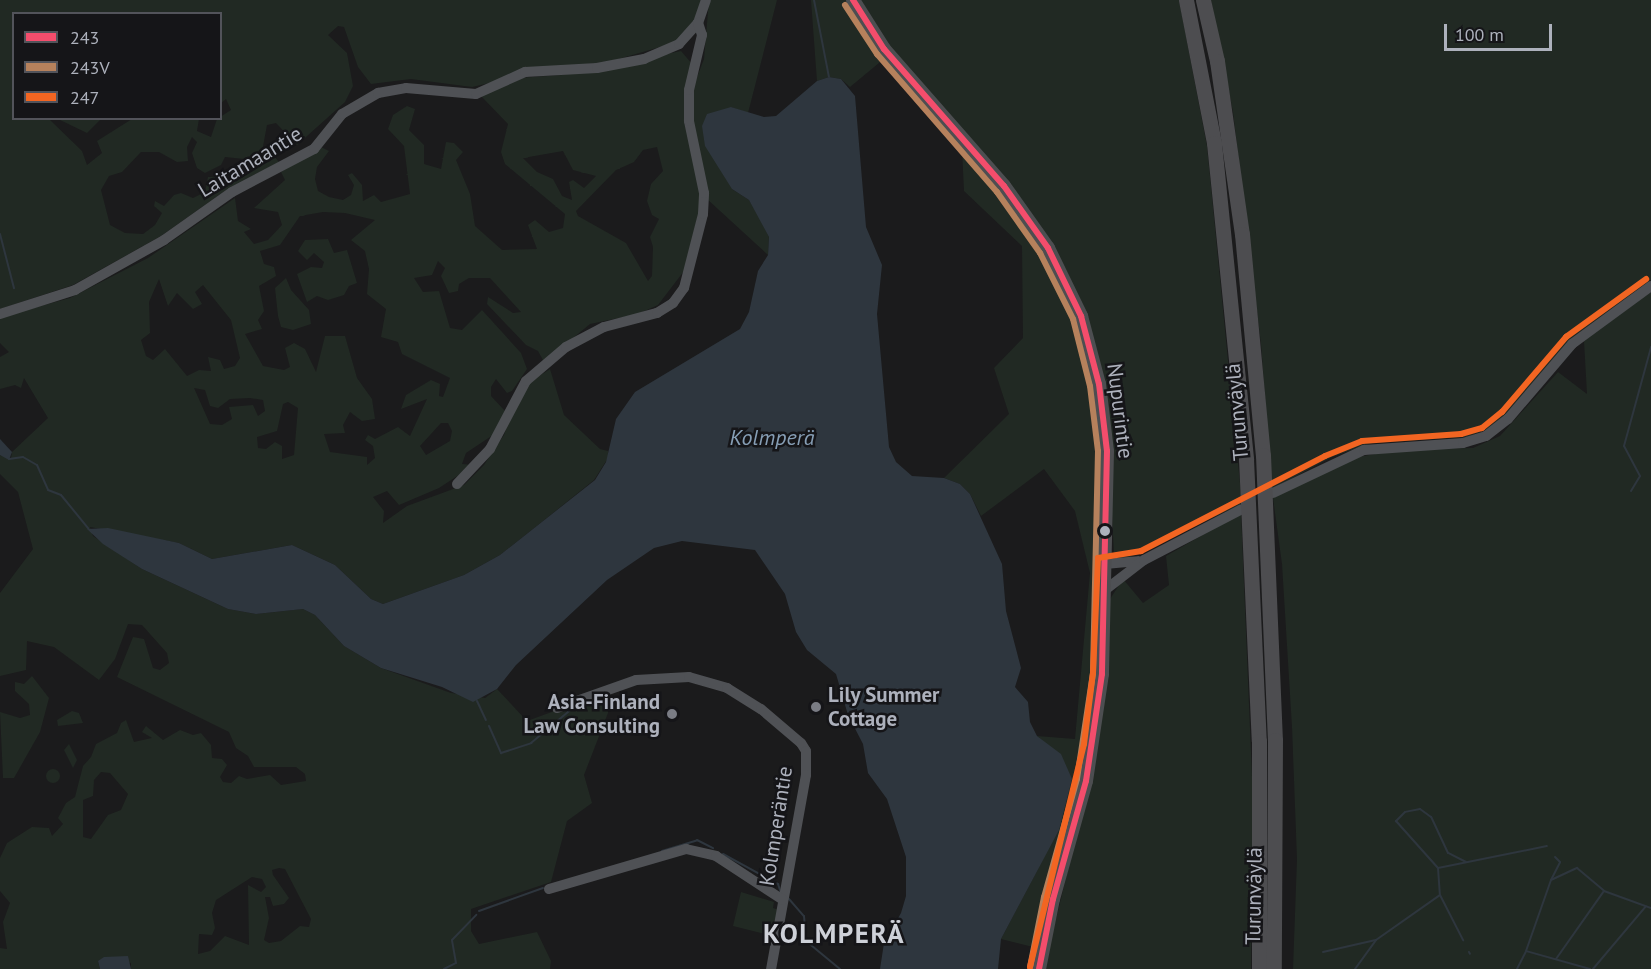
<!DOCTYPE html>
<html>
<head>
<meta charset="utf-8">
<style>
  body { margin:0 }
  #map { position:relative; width:1651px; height:969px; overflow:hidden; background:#1b1b1c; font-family:"PT Sans",sans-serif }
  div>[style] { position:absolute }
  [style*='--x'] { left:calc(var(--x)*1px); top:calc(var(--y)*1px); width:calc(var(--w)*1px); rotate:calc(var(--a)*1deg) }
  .green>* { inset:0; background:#212923 }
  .round { border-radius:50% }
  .water>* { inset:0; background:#2e363e }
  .stream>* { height:2px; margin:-1px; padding:0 1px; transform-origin:1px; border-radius:1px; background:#2e363e }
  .minor>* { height:10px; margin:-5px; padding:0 5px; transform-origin:5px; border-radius:5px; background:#4f5155 }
  .major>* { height:14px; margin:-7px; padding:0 7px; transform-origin:7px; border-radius:7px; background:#4d4e51 }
  .highway>* { height:15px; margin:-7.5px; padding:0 7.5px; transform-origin:7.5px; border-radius:7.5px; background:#4d4d50 }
  .bus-1>* { height:6px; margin:-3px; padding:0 3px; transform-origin:3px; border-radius:3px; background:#f44d6c }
  .bus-2>* { height:6px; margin:-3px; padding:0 3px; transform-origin:3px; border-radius:3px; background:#b6815c }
  .bus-3>* { height:6px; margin:-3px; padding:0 3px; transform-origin:3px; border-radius:3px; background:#f26522 }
  .dots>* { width:16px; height:16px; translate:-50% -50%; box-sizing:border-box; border:3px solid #151518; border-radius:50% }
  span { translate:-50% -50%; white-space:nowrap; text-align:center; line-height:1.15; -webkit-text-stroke:5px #151518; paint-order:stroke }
  .street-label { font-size:21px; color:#adb1bc }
  .poi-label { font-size:21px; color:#adb1bc; font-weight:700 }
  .left { translate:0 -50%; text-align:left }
  .right { translate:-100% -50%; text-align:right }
  .water-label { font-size:22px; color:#869eb5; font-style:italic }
  .district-label { font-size:27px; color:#ced1d8; font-weight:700; letter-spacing:1.5px }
  .legend { position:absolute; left:12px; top:12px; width:210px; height:108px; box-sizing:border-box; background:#151518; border:2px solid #52535a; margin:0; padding:8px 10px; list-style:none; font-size:18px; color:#adb1bc }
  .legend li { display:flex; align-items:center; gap:12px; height:30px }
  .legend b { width:30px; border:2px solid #52535a }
  .scale { position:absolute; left:1444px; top:24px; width:108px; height:27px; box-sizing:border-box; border:3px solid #adb1bc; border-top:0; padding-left:8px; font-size:18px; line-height:21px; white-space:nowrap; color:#adb1bc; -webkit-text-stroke:4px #151518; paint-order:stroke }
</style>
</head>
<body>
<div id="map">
  <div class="green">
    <i style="clip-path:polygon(evenodd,0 0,704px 0,696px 23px,674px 43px,608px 62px,558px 67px,472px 87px,411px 79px,371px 84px,358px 67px,344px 27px,338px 26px,328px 35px,347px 53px,353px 86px,345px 102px,297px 145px,276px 123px,267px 125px,262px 152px,244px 159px,225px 157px,221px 165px,205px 173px,197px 168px,192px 153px,197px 142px,192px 137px,187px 147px,188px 161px,177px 162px,159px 152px,141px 152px,122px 172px,109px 176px,101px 190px,110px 225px,125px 233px,143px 234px,155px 225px,162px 213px,154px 206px,155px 201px,164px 206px,174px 195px,181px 193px,193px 198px,205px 192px,208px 177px,240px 176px,272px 154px,279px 162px,229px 188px,161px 236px,73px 285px,0 309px,0 0,14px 14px,220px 14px,221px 103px,226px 99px,231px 110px,217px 119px,211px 137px,197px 131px,199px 119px,132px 119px,97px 141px,102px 153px,87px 165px,82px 151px,48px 118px,14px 118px,14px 14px)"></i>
    <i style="clip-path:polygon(709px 0,777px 0,748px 113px,731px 107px,732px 189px,749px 200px,760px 218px,769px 237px,768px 255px,707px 199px,692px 119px,692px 90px,704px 59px)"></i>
    <i style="clip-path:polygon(811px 0,849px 0,885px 58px,850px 87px,841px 79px,829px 77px,817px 81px)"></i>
    <i style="clip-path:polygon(860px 0,1179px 0,1207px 146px,1242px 504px,1124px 560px,1114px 555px,1106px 392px,1081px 303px,1065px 268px,897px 58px)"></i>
    <i style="clip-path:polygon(1211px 0,1651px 0,1651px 280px,1573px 337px,1505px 416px,1489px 429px,1467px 437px,1372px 443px,1332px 457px,1272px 489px,1261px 344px,1233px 112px)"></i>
    <i style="clip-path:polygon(evenodd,681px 51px,693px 65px,687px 90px,703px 195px,684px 271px,658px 305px,638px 314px,590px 324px,544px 362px,538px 351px,526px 345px,487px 304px,488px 297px,513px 313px,521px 312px,490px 278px,469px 278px,459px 284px,458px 291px,449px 293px,441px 276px,445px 268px,438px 261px,432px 275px,414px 278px,423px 292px,439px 291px,450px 328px,462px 330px,482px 310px,521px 353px,527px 369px,512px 391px,507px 393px,496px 379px,491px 387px,491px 396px,505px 411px,496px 433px,466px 453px,462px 464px,474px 465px,439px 488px,399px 505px,387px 491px,373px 497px,384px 511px,383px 523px,407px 506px,464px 485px,484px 465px,504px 435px,510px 416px,530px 382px,550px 369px,564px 415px,600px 449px,608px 451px,608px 458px,594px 480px,543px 521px,500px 555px,464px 575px,383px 604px,371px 599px,335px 565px,292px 545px,212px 559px,179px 543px,90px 527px,93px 536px,142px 569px,228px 609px,256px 614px,303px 609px,315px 615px,344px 646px,381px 668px,451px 693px,485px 698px,497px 689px,527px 721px,609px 691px,608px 713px,584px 775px,592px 803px,567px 821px,551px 882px,471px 909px,471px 931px,479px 944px,537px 932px,551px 961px,550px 969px,131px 969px,131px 963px,112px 959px,98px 961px,100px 969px,0 969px,0 948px,7px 949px,3px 922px,10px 903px,0 891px,0 858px,7px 843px,32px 827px,49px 828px,52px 836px,63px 824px,58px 818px,66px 803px,75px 797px,83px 766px,91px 757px,96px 744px,117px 733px,121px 723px,126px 720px,134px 742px,152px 738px,142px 732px,146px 726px,163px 740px,180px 730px,193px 735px,201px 733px,211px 745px,212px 758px,222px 759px,227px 765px,220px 777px,223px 782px,231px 783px,239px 776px,247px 779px,270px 775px,281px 785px,306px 781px,305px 774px,296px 767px,254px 767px,248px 756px,236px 748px,229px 732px,117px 677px,133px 637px,144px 639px,153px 668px,160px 670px,169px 663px,167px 653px,142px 625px,128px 624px,115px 659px,99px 680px,54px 647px,27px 641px,26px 670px,0 676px,0 593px,33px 549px,18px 492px,0 474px,0 455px,11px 458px,12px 452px,48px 418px,24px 378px,21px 388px,15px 385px,0 389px,0 357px,9px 352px,0 343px,0 317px,70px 298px,148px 258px,235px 198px,238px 221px,251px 229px,244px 232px,254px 244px,268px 240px,282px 225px,278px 212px,254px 208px,285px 180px,281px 172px,321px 147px,329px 151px,317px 167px,315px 179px,318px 191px,329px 197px,343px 200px,351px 195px,354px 185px,348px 175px,352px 173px,362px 185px,363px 201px,374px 195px,381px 202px,410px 194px,404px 146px,388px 129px,393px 115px,407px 106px,415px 109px,409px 130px,424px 145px,424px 164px,441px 169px,446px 142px,454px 143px,463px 152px,456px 160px,470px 194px,475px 226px,502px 250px,537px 249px,528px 225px,535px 220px,549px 232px,563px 228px,565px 214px,505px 164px,501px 152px,508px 124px,481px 96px,517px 78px,562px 75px,681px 51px,657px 147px,663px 171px,651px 184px,647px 201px,652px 215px,659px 219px,650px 237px,653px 247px,652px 276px,648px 281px,626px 243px,578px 216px,576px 211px,616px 170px,634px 162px,643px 150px,657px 147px,681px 51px,563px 151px,573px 170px,596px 176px,584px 188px,573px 180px,569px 182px,572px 200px,562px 196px,553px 179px,537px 172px,523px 158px,563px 151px,681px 51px,323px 212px,345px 213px,375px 220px,351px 240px,365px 251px,369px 269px,367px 294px,386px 309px,381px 337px,398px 342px,402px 354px,450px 378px,443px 397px,439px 396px,440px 384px,431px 380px,406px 395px,401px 409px,427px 399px,410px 436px,398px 427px,375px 439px,368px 435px,365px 440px,373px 446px,375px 458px,367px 465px,367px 457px,330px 452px,324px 434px,345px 433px,343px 425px,350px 412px,362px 421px,375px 419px,372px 399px,357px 378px,345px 336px,325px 336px,316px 372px,305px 349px,294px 343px,285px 348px,290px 367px,284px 370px,263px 366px,245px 334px,262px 329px,258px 320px,264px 311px,259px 286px,276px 276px,274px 267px,264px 264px,260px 251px,280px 245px,300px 216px,323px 212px,681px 51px,159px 279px,168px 306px,177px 293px,193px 309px,202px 304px,195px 292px,203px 285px,231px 320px,240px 358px,235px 366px,224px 369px,220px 360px,208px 357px,211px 371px,199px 370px,187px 376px,165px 349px,153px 360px,146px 356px,141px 340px,150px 333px,149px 302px,159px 279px,681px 51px,194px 388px,205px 390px,210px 406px,218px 408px,230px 399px,250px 398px,263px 400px,265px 411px,258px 416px,253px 405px,229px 407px,232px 419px,222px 425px,210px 424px,194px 388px,681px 51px,288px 402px,298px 408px,294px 455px,282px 459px,282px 446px,275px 442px,266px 449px,258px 448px,257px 437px,277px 431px,283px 404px,288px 402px,681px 51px,441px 423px,448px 423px,452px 431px,450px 441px,426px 455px,420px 446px,441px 423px,681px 51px,101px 772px,110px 773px,128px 794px,121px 810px,108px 815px,91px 839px,83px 837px,83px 800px,93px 796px,94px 780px,101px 772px,681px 51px,279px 868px,285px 869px,311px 919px,309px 927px,300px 926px,281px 941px,269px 943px,264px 940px,269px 918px,265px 897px,270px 897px,273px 906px,284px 904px,289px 898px,273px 875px,272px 870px,279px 868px,681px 51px,252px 877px,262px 879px,266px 887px,261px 892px,248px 885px,249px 945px,225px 936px,210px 951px,198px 954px,199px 934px,212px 935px,215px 928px,212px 913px,216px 900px,252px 877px)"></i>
    <i style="clip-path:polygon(58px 119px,101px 119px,87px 133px)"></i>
    <i style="clip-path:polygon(962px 149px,1011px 204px,1062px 283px,1089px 359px,1102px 439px,1097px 666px,1090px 739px,1037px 948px,1001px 939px,1038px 869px,1045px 743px,1037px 736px,1075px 739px,1090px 573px,1075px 511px,1044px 469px,981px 516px,970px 494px,960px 484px,944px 478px,1009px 414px,994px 368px,1023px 338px,1022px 246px,964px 191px)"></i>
    <i style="clip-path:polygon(328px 239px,334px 253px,347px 250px,357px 283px,349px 286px,344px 295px,328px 300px,317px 296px,307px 302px,297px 274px,311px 267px,322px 268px,324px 262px,314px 253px,307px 260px,298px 251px,305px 240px)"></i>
    <i style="clip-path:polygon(286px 278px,291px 290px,309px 310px,311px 324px,293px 330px,281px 327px,278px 316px,275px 288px)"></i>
    <i style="clip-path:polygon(1651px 292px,1651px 969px,1293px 969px,1297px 859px,1292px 727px,1282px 564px,1273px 498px,1352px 458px,1404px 449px,1473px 448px,1500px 436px,1558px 372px,1587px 394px,1584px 341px)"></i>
    <i style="clip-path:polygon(1241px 513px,1253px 800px,1251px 969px,1044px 969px,1092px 770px,1110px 599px,1123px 579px,1143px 603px,1169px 585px,1166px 556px)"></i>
    <i style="clip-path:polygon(32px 676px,49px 698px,40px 732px,14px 778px,3px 778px,0 712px,20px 718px,30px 715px,29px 704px,15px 691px,15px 682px,24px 684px)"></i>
    <i style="clip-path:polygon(72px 711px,79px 713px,83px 723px,58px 726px,57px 720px)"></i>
    <i style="clip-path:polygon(69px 744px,77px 760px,73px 768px,64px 750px)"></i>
    <i class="round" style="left:46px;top:769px;width:14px;height:14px"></i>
    <i style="clip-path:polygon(741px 892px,774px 902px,773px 908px,779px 910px,773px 936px,733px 926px)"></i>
  </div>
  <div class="water">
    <i style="clip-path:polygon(829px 77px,841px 79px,855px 96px,866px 227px,882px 265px,877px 314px,889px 447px,896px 462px,912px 476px,944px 478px,960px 484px,970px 494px,1002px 564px,1006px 611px,1021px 668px,1015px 687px,1028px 702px,1030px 722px,1037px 736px,1061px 754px,1072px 779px,1059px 830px,1001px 939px,998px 969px,880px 969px,884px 943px,901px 913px,906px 896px,906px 857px,887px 799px,868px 773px,863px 744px,848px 715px,836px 674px,807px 650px,796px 632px,785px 594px,755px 550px,682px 541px,654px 548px,607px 580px,516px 665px,497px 689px,473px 702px,442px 687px,381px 668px,344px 646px,315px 615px,303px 609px,256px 614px,228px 609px,142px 569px,103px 544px,87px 529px,108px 528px,179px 543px,212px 559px,292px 545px,335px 565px,371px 599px,383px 604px,464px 575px,500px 555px,595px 480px,606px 462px,616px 419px,635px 392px,740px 329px,749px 312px,758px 271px,768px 255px,769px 237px,749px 200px,732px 189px,705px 146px,702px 126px,707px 114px,731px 107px,764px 117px,776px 116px,817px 81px)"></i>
    <i style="clip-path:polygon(0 439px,12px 452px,9px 460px,0 455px)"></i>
    <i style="clip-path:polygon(128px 956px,131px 969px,100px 969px,98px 961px,104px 957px)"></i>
  </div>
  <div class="stream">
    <i style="--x:814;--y:0;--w:78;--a:79"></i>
    <i style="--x:0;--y:234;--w:56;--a:75.5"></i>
    <i style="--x:9;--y:459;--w:14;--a:-8"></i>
    <i style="--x:23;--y:457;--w:16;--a:30"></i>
    <i style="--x:37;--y:465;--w:27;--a:66"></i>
    <i style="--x:48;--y:490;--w:14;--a:21"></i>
    <i style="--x:61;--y:495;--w:43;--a:50.7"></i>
    <i style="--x:1631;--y:491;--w:17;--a:-59"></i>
    <i style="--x:1640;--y:476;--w:34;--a:-118"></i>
    <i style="--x:1624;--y:446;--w:103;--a:-74.7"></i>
    <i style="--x:477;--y:701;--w:21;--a:65"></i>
    <i style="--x:489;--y:726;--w:30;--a:66"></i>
    <i style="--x:501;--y:753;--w:32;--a:-18"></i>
    <i style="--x:531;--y:743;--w:56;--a:-39.9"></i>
    <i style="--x:662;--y:851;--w:37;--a:-17"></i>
    <i style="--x:697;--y:840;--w:18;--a:27"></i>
    <i style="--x:723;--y:854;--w:63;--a:28.6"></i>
    <i style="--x:778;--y:884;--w:9;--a:72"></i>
    <i style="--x:1466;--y:862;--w:20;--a:-153"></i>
    <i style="--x:1448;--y:853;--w:40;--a:-115"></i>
    <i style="--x:1431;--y:817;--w:14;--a:-144"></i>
    <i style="--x:1420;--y:809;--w:15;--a:169"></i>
    <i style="--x:1405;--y:812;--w:13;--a:135"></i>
    <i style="--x:1396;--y:821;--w:63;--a:48.2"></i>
    <i style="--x:1438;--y:868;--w:111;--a:-11.4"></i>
    <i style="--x:1438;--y:868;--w:27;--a:86"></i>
    <i style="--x:1440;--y:895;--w:51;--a:62.9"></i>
    <i style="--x:1551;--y:880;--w:20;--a:-63"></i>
    <i style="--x:1560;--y:862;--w:7;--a:-135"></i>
    <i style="--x:789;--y:899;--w:23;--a:49"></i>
    <i style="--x:804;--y:916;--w:25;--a:85"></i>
    <i style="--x:806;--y:941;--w:44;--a:39.5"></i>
    <i style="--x:479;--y:911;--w:68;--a:-19.8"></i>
    <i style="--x:1323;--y:952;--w:54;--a:-12.8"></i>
    <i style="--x:1376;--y:940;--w:78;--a:-35.1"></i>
    <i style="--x:1469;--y:952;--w:2;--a:63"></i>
    <i style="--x:1556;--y:959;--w:83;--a:-54.8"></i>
    <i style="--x:444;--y:969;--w:13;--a:-27"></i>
    <i style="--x:456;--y:963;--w:23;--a:-100"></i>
    <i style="--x:452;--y:940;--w:35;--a:-46"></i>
    <i style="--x:1355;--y:969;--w:36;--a:-54"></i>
    <i style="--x:1517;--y:969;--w:20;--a:-63"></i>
    <i style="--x:1590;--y:969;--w:66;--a:-164.3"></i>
    <i style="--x:1526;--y:951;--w:75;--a:-70.6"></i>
    <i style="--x:1551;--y:880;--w:29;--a:-25"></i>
    <i style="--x:1577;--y:868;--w:35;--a:40"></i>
    <i style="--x:1604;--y:891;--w:50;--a:19.9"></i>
    <i style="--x:1593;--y:969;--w:82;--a:-49.9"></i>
  </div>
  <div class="minor">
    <i style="--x:0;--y:314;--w:79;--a:-17.7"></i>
    <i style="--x:75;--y:290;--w:102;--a:-29.3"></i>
    <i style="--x:164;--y:240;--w:83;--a:-35.2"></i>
    <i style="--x:232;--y:192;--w:93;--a:-27.7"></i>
    <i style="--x:314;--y:149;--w:45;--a:-51.3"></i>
    <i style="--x:342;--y:114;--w:42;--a:-30.3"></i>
    <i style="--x:378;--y:93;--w:28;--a:-10"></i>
    <i style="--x:406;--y:88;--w:70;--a:4.9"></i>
    <i style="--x:476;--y:94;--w:54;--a:-24.2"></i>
    <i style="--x:525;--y:72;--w:72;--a:-3.2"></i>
    <i style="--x:597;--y:68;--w:48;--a:-10.8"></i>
    <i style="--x:644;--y:59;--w:38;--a:-23"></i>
    <i style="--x:679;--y:44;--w:28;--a:-48"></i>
    <i style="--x:698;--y:23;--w:24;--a:-71"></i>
    <i style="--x:457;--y:484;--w:48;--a:-46.7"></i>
    <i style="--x:490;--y:449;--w:77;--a:-62.1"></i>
    <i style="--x:526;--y:381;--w:52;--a:-40.4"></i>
    <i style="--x:566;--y:347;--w:43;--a:-27.8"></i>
    <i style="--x:604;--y:327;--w:55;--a:-14.8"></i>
    <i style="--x:657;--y:313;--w:19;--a:-32"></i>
    <i style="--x:673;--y:303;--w:19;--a:-54"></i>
    <i style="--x:684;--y:288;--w:76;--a:-75.6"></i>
    <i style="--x:703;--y:214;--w:21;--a:-87"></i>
    <i style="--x:704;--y:193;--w:74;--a:-101.8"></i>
    <i style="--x:689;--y:121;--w:31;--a:-90"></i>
    <i style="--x:689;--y:90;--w:57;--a:-76.7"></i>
    <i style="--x:702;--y:35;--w:13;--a:-108"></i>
    <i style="--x:1273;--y:493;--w:101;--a:-25.3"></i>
    <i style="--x:1364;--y:450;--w:99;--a:-4"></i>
    <i style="--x:1463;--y:443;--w:24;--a:-17"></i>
    <i style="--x:1486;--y:436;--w:28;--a:-38"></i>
    <i style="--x:1508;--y:419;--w:99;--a:-49.5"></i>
    <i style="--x:1572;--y:344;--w:98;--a:-36.3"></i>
    <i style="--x:1105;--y:564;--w:33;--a:-5"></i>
    <i style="--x:1105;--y:590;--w:49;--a:-37.6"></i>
    <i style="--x:1144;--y:560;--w:110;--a:-27.5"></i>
    <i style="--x:557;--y:708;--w:84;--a:-19.5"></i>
    <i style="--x:636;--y:680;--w:53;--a:-3.2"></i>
    <i style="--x:689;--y:677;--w:40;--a:16"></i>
    <i style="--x:727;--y:688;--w:40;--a:32"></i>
    <i style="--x:761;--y:709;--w:52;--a:40.4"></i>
    <i style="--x:801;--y:743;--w:9;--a:58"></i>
    <i style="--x:806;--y:751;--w:24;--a:90"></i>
    <i style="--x:806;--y:775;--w:197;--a:100.2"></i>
    <i style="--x:549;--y:889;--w:143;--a:-16.3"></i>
    <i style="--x:686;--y:849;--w:31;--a:13"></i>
    <i style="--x:716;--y:856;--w:80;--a:33.3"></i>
  </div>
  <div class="major">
    <i style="--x:853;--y:0;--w:58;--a:57.7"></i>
    <i style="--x:884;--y:49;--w:182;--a:48.8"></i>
    <i style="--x:1004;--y:186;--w:76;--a:54.6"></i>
    <i style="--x:1048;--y:248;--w:76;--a:64.1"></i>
    <i style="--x:1081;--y:316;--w:70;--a:75.2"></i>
    <i style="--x:1099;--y:384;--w:67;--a:83.2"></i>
    <i style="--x:1107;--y:451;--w:223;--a:91.3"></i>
    <i style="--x:1102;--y:674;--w:108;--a:98.5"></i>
    <i style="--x:1086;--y:781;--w:123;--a:105.6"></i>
    <i style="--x:1053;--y:899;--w:71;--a:101.3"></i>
  </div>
  <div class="highway">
    <i style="--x:1186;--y:0;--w:146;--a:78.9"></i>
    <i style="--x:1214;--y:143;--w:318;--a:84.2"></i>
    <i style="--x:1246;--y:459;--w:282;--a:87.4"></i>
    <i style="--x:1259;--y:741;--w:228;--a:90"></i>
    <i style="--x:1203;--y:0;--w:63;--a:77.1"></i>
    <i style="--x:1217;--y:61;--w:175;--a:81.8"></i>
    <i style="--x:1242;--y:234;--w:222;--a:84.6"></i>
    <i style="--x:1263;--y:455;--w:285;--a:87.6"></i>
    <i style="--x:1275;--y:740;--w:229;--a:90.3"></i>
  </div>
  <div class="bus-1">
    <i style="--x:853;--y:0;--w:58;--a:57.7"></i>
    <i style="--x:884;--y:49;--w:182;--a:48.8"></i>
    <i style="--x:1004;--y:186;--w:76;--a:54.6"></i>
    <i style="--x:1048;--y:248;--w:76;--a:64.1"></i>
    <i style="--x:1081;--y:316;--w:70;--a:75.2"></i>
    <i style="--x:1099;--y:384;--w:67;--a:83.2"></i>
    <i style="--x:1107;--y:451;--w:223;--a:91.3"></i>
    <i style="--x:1102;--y:674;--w:108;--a:98.5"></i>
    <i style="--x:1086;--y:781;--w:123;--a:105.6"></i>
    <i style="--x:1053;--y:899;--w:71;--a:101.3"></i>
  </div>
  <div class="bus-2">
    <i style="--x:845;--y:5;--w:59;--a:56.9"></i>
    <i style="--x:877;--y:54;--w:183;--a:49"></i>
    <i style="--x:997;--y:192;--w:75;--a:54.8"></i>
    <i style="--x:1040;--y:253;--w:74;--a:63.4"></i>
    <i style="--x:1073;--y:319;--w:69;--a:75.8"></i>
    <i style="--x:1090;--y:386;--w:65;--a:83"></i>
    <i style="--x:1098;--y:451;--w:222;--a:91.3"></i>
    <i style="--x:1093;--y:673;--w:107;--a:98.6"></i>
    <i style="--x:1077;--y:779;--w:123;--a:105.6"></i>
    <i style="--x:1044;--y:897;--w:71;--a:101.3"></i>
  </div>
  <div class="bus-3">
    <i style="--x:1030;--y:967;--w:229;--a:-76.4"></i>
    <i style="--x:1084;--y:744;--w:72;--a:-82.8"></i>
    <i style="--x:1093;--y:673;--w:115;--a:-87.5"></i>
    <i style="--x:1098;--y:558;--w:44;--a:-9.2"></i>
    <i style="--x:1141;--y:551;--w:207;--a:-27.3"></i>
    <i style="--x:1325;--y:456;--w:40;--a:-22"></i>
    <i style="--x:1362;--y:441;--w:99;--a:-4"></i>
    <i style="--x:1461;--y:434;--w:22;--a:-16"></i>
    <i style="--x:1482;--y:428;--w:26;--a:-39"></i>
    <i style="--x:1502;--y:412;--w:99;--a:-49.5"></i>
    <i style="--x:1566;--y:337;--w:99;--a:-35.9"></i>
  </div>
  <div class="dots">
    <i style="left:1105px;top:531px;background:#adb1bc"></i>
    <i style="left:816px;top:707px;background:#7a7c84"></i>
    <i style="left:672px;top:714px;background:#7a7c84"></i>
  </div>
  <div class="street-label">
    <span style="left:250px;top:162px;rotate:-31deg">Laitamaantie</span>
    <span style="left:1120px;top:411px;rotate:83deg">Nupurintie</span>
    <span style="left:1237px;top:412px;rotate:-95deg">Turunväylä</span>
    <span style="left:776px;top:826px;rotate:-81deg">Kolmperäntie</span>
    <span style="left:1254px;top:896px;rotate:-89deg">Turunväylä</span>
  </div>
  <div class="poi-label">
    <span class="left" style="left:828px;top:707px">Lily Summer<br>Cottage</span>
    <span class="right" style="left:660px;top:714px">Asia-Finland<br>Law Consulting</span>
  </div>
  <div class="water-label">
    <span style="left:772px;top:438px">Kolmperä</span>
  </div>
  <div class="district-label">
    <span style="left:834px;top:934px">KOLMPERÄ</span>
  </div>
  <ul class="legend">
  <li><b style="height:8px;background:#f44d6c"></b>243</li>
  <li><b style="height:8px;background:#b6815c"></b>243V</li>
  <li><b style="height:8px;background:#f26522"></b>247</li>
  </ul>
  <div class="scale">100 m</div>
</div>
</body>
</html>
